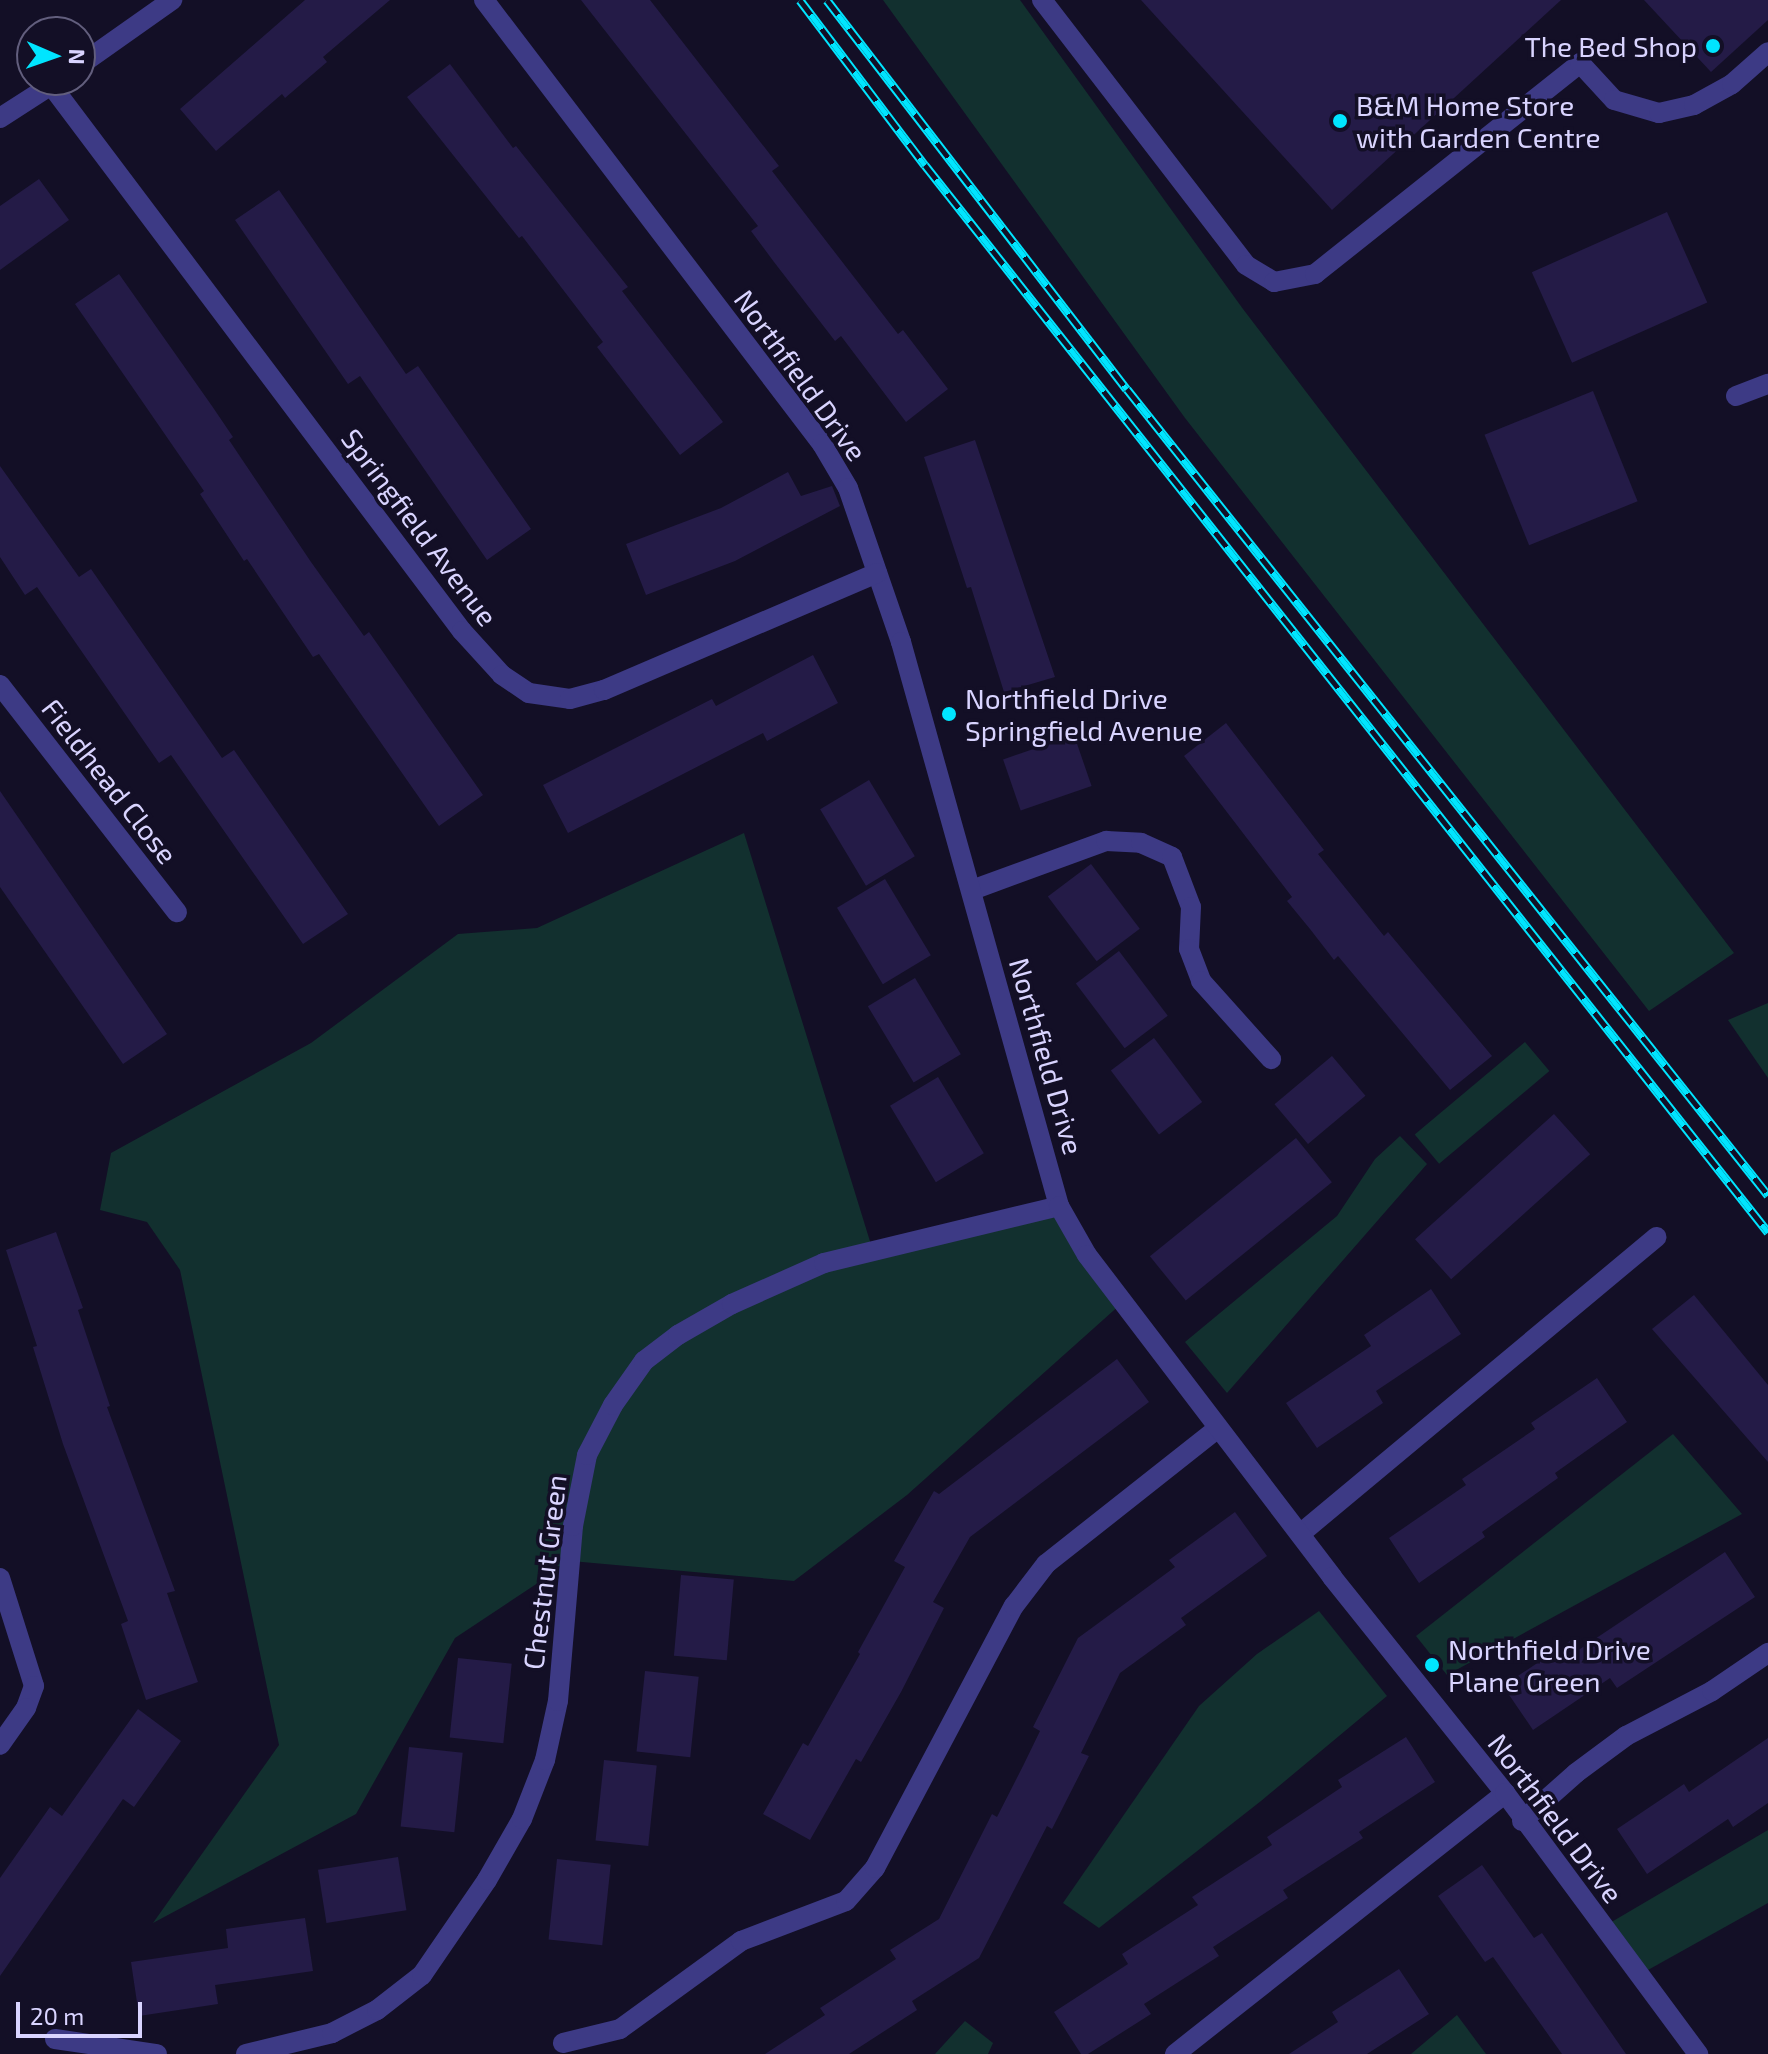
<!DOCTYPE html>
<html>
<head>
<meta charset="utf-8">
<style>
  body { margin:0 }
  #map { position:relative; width:1768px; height:2054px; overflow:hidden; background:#130f26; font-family:"Exo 2",sans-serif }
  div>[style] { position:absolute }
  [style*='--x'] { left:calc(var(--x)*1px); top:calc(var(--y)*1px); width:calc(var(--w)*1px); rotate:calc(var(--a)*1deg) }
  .green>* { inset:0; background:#12302f; transform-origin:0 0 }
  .building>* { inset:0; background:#241b47; transform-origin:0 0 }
  .service>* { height:20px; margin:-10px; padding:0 10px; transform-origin:10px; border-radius:10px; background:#3d3a85 }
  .minor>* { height:20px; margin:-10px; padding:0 10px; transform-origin:10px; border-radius:10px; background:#3d3a85 }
  .rail>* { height:9px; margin-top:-4.5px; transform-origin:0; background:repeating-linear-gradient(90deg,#130f26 0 18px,#00e5ff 0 36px); box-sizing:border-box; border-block:2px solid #00e5ff }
  .dots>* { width:22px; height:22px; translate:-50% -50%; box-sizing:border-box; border:4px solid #130f26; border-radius:50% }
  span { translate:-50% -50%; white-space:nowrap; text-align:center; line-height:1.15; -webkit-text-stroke:7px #130f26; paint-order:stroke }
  .poi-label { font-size:28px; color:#d9d4ff }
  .right { translate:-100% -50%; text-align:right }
  .left { translate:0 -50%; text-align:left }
  .street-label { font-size:28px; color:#d9d4ff }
  .north { position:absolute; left:16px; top:16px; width:80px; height:80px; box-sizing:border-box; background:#130f26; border:2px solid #625e7d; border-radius:50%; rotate:92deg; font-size:22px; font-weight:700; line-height:32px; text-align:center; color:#d9d4ff }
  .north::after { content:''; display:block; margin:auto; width:28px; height:36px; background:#00e5ff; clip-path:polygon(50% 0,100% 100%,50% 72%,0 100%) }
  .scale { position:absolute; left:16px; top:2002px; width:126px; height:36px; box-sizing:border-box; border:4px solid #d9d4ff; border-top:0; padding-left:10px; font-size:24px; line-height:28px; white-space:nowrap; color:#d9d4ff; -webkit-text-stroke:6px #130f26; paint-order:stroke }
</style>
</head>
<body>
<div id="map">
  <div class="green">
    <i style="clip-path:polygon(883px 0,1020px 0,1243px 309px,1734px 953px,1649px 1011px,1185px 418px)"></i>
    <i style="clip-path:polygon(744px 833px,873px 1251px,1059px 1206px,1122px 1303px,907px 1495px,794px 1581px,571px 1561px,455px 1638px,356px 1814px,153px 1923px,279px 1745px,180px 1270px,147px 1222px,100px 1210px,111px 1153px,311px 1043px,458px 934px,537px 928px)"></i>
    <i style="clip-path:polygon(1768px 1003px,1768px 1078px,1728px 1020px)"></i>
    <i style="left:1525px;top:1042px;width:38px;height:144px;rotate:50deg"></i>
    <i style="clip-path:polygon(1400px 1136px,1427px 1164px,1227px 1393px,1185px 1342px,1337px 1216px,1375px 1159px)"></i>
    <i style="clip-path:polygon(1673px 1434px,1742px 1514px,1447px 1675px,1416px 1636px)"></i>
    <i style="clip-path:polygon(1319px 1611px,1387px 1696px,1261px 1801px,1099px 1928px,1063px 1903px,1199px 1706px,1257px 1654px)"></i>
    <i style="clip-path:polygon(1768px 1830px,1768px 1903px,1639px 1975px,1603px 1927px)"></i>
    <i style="clip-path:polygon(1457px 2015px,1486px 2054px,1411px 2054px)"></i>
    <i style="clip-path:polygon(965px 2021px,993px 2043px,988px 2054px,935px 2054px)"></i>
  </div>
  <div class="building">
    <i style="clip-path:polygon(305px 0,390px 0,323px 57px,327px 62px,285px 98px,282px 94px,216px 151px,180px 109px)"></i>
    <i style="clip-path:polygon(581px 0,650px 0,779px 166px,772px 171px,898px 334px,903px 330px,948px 389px,906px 422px,841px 336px,835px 341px,774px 262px,751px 231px,758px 226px)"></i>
    <i style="clip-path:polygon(1141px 0,1561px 0,1332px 210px)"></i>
    <i style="clip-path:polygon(1644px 0,1768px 0,1768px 20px,1711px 72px)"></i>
    <i style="clip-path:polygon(450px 64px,513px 148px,516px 146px,628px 287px,622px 291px,723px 422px,680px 455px,597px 347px,603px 342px,522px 236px,519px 238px,407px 97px)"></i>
    <i style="clip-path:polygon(39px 179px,69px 220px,0 270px,0 206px)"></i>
    <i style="clip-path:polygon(279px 190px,406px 374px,418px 366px,531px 529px,487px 560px,360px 376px,348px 384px,235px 220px)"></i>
    <i style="left:1667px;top:212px;width:99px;height:148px;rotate:66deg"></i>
    <i style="clip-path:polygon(119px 274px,212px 406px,233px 437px,229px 440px,311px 562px,364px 636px,369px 632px,483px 795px,439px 826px,319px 654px,313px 657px,247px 559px,244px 561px,200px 494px,204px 491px,75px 304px)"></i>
    <i style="left:1593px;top:391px;width:119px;height:117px;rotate:68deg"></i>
    <i style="clip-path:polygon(975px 440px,1055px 677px,1004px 692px,971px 587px,967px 588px,924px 457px)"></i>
    <i style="clip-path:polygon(0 466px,79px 577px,91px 569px,222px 758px,234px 750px,348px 914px,303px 944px,171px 755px,159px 763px,37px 587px,25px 595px,0 557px)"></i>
    <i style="clip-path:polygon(788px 472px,801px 496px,832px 486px,840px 506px,735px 561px,646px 595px,626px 544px,721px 508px)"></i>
    <i style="clip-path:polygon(813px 655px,838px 703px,767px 741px,763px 733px,568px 833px,543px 785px,712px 699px,716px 706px)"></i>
    <i style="clip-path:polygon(1226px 723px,1324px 850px,1318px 854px,1384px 936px,1388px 932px,1492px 1056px,1450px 1090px,1338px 956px,1334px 960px,1310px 929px,1287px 901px,1292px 897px,1184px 756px)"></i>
    <i style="left:1074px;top:735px;width:54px;height:75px;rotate:71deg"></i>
    <i style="left:869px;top:780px;width:89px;height:57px;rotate:59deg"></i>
    <i style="clip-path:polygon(0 791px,167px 1034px,123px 1064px,0 887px)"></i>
    <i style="left:1091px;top:864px;width:81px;height:54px;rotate:53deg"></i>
    <i style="left:885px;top:879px;width:89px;height:56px;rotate:59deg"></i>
    <i style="left:1119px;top:951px;width:81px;height:54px;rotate:53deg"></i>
    <i style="left:915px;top:978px;width:89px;height:55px;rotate:59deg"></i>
    <i style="left:1154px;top:1038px;width:80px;height:54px;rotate:53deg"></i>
    <i style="left:1332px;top:1056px;width:52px;height:75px;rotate:50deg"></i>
    <i style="left:938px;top:1077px;width:89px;height:56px;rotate:59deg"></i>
    <i style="left:1554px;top:1114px;width:54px;height:187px;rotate:48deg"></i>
    <i style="left:1296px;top:1138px;width:57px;height:188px;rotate:51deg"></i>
    <i style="clip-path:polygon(56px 1232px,83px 1308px,78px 1310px,110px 1406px,107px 1407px,175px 1591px,167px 1593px,198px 1682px,146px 1700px,121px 1624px,128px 1621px,63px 1444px,33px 1347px,37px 1346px,6px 1250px)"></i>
    <i style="clip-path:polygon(1431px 1289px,1461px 1334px,1376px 1391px,1383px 1403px,1317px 1448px,1286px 1403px,1371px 1346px,1364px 1335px)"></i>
    <i style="clip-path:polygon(1694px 1295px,1768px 1385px,1768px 1462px,1652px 1329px)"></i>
    <i style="clip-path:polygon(1117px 1359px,1149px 1402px,970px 1537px,933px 1602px,944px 1608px,901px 1692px,861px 1762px,856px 1759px,810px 1840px,763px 1814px,803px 1743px,808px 1746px,860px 1654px,858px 1652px,905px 1567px,894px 1561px,934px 1491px,939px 1494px)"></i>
    <i style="clip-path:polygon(1597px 1378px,1627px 1422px,1555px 1473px,1558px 1478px,1482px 1532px,1485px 1537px,1419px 1583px,1389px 1538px,1466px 1485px,1462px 1479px,1535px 1429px,1531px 1423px)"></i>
    <i style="clip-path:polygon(1235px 1512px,1267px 1556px,1181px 1618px,1186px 1625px,1120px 1673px,1081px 1753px,1089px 1756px,1052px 1829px,1047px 1826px,979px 1958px,912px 2001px,917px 2010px,849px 2054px,765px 2054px,825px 2015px,820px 2008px,896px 1959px,890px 1950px,939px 1919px,992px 1814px,997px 1817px,1023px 1766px,1040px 1731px,1033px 1727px,1078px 1638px,1175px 1567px,1169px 1560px)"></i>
    <i style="clip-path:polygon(1725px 1552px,1755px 1597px,1617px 1688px,1610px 1678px,1533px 1730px,1503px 1686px,1570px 1641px,1577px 1651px)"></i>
    <i style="left:681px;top:1575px;width:53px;height:81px;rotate:5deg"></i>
    <i style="left:458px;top:1658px;width:54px;height:80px;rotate:6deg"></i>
    <i style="left:645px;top:1671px;width:54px;height:81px;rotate:6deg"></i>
    <i style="clip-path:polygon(138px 1709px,181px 1741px,134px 1807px,123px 1799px,0 1976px,0 1878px,50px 1807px,62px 1816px)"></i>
    <i style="clip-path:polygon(1406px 1737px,1435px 1782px,1359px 1832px,1363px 1838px,1283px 1890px,1288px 1898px,1213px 1947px,1219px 1956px,1144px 2004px,1151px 2014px,1088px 2054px,1081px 2054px,1054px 2012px,1128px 1964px,1122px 1954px,1198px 1905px,1192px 1897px,1272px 1845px,1267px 1837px,1342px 1787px,1338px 1780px)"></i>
    <i style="clip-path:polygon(1768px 1738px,1768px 1803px,1733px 1827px,1728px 1819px,1647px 1874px,1617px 1829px,1684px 1784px,1689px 1792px)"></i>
    <i style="left:409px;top:1747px;width:54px;height:80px;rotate:6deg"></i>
    <i style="left:604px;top:1760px;width:53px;height:81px;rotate:6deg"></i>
    <i style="left:398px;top:1857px;width:54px;height:81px;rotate:81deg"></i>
    <i style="left:557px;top:1859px;width:54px;height:81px;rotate:6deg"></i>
    <i style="clip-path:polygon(1482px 1865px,1534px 1938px,1542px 1933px,1626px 2054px,1562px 2054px,1493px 1957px,1485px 1962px,1438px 1896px)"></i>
    <i style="clip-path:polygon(305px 1918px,313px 1971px,215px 1985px,218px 2004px,139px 2016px,131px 1962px,228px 1948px,226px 1929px)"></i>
    <i style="clip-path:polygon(1399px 1969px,1429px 2014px,1367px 2054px,1289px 2054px,1338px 2022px,1332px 2012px)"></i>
  </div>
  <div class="service">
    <i style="--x:1042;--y:0;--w:334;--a:52.4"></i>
    <i style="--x:1246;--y:265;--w:33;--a:31"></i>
    <i style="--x:1274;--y:282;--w:42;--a:-11"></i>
    <i style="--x:1315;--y:274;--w:339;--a:-38.5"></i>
    <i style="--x:1580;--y:63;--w:50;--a:47.4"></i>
    <i style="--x:1614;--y:100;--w:47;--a:16.1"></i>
    <i style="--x:1659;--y:113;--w:36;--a:-13"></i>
    <i style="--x:1694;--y:105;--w:43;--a:-28.9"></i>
    <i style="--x:1732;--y:84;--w:48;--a:-41.6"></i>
    <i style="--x:1736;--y:396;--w:34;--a:-21"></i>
    <i style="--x:972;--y:890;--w:143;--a:-20.1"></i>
    <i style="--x:1106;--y:841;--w:35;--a:3"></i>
    <i style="--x:1141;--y:843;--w:34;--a:24"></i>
    <i style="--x:1172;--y:857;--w:53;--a:69.2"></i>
    <i style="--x:1191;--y:907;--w:42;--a:92.7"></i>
    <i style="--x:1189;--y:949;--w:34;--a:69"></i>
    <i style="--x:1201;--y:981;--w:105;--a:48.1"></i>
    <i style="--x:1300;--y:1534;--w:464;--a:-39.8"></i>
    <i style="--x:1522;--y:1821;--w:72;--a:-41.6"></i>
    <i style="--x:1576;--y:1773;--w:62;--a:-36.5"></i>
    <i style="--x:1626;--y:1736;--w:97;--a:-27.6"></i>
    <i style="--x:1712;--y:1691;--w:68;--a:-34.2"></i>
    <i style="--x:55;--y:2039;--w:103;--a:8.4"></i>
    <i style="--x:563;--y:2043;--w:59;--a:-13.8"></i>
    <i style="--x:620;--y:2029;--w:150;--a:-36"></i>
    <i style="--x:741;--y:1941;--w:112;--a:-20.9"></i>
    <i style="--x:846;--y:1901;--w:44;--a:-48.7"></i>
    <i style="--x:875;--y:1868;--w:297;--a:-62.1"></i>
    <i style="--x:1014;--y:1606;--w:53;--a:-52.7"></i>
    <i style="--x:1046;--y:1564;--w:219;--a:-38.3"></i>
    <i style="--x:246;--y:2054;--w:89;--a:-13.7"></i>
    <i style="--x:332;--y:2033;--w:51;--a:-27.1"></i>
    <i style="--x:377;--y:2010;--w:57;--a:-37.9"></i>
    <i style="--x:422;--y:1975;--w:115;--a:-55.6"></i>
    <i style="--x:487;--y:1880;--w:70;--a:-60.2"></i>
    <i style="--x:522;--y:1819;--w:63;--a:-68.7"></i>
    <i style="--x:545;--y:1760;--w:60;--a:-77.6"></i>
    <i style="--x:558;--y:1701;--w:176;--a:-85.1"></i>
    <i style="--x:573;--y:1526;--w:72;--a:-78.8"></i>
    <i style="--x:587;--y:1455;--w:56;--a:-62.5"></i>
    <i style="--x:613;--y:1405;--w:54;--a:-54.8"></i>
    <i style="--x:644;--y:1361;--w:43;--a:-37.4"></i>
    <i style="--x:678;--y:1335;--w:62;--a:-29.9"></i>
    <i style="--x:732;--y:1304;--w:101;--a:-24"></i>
    <i style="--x:824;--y:1263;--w:242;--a:-13.6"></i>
    <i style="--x:1175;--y:2054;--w:421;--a:-38.3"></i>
  </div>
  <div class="minor">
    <i style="--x:484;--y:0;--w:558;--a:52.72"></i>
    <i style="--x:822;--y:444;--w:51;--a:59.4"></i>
    <i style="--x:848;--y:488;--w:163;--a:71"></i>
    <i style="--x:901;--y:642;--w:586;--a:74.35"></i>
    <i style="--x:1059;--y:1206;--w:56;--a:60.3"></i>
    <i style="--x:1087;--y:1255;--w:405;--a:52.7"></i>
    <i style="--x:1332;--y:1577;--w:277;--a:51.3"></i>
    <i style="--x:1505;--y:1793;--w:325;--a:53.5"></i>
    <i style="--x:80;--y:65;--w:113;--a:-35.2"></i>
    <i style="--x:51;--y:85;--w:683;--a:53.03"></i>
    <i style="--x:462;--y:631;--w:59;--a:47.7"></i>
    <i style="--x:502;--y:675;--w:32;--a:34"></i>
    <i style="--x:529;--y:693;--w:41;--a:8.3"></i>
    <i style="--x:570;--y:699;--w:35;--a:-15"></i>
    <i style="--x:604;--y:690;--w:297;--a:-23.2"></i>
    <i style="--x:0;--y:118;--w:70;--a:-32.8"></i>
    <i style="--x:0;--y:685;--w:288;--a:52.1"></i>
    <i style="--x:0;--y:1578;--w:113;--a:72.5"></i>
    <i style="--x:34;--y:1686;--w:23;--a:110"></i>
    <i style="--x:26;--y:1708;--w:45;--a:125.1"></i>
  </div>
  <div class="rail">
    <i style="--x:800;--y:0;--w:207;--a:52.9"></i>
    <i style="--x:925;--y:165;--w:1360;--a:51.69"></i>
    <i style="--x:827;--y:0;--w:491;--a:52.4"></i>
    <i style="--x:1127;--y:389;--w:1030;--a:51.51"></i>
  </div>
  <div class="dots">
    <i style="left:1713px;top:46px;background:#00e5ff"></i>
    <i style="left:1340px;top:121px;background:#00e5ff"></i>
    <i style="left:949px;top:714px;background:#00e5ff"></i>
    <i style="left:1432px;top:1665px;background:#00e5ff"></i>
  </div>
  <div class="poi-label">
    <span class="right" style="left:1697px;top:46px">The Bed Shop</span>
    <span class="left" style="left:1356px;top:121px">B&amp;M Home Store<br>with Garden Centre</span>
    <span class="left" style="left:965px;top:714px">Northfield Drive<br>Springfield Avenue</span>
    <span class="left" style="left:1448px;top:1665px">Northfield Drive<br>Plane Green</span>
  </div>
  <div class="street-label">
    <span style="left:801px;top:375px;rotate:54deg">Northfield Drive</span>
    <span style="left:420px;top:527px;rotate:53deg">Springfield Avenue</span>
    <span style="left:110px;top:781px;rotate:52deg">Fieldhead Close</span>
    <span style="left:1047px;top:1056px;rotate:74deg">Northfield Drive</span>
    <span style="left:544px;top:1572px;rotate:-83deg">Chestnut Green</span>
    <span style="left:1556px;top:1818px;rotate:53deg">Northfield Drive</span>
  </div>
  <div class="north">N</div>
  <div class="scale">20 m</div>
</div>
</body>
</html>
